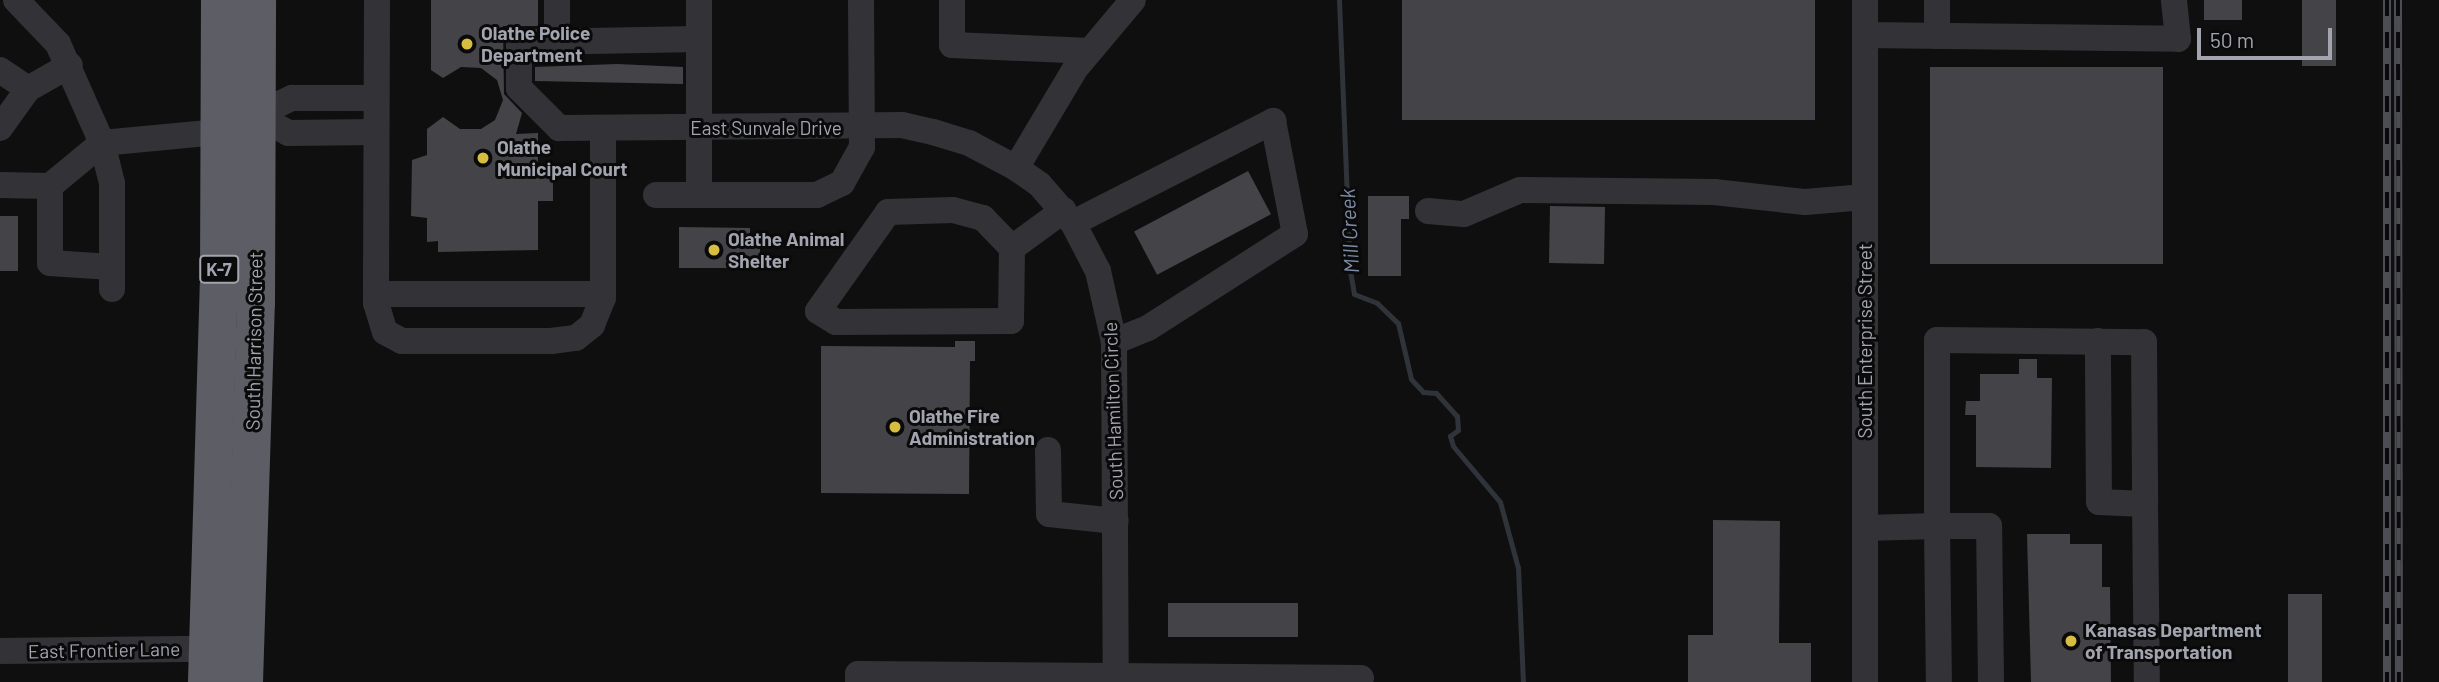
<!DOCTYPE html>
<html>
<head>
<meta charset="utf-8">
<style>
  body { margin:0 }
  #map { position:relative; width:2439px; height:682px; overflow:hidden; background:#100f10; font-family:Barlow,sans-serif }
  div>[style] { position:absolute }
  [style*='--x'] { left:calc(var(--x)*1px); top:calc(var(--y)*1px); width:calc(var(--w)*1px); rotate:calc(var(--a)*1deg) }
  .stream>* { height:5px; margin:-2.5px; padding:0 2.5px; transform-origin:2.5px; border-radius:2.5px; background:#2f343b }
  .building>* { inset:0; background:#444448; transform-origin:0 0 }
  .minor>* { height:26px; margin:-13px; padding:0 13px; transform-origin:13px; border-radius:13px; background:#333337 }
  .highway>* { height:38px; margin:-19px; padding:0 19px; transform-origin:19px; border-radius:19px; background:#5d5e65 }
  .rail>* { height:8px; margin-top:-4px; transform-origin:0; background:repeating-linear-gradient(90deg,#0b0a0b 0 16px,#4c4d52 0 32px); box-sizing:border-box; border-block:2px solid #4c4d52 }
  .dots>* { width:19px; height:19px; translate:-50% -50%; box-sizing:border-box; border:4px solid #0b0a0b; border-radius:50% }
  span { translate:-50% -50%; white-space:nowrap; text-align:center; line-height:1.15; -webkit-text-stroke:6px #0b0a0b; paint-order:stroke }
  .shield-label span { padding:2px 5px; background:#0b0a0b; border:2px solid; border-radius:5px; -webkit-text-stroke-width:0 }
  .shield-label { font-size:18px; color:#a2a4af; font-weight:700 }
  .poi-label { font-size:19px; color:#a2a4af; font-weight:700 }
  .left { translate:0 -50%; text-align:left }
  .street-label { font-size:19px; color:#a2a4af }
  .water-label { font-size:21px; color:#7d8ca7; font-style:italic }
  .scale { position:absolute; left:2197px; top:28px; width:135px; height:32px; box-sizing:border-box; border:4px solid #a2a4af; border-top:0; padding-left:9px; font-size:21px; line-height:24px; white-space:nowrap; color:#a2a4af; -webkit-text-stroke:5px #0b0a0b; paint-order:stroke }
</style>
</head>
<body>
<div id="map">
  <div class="stream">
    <i style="--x:1339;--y:0;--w:271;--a:87.7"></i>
    <i style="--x:1350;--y:271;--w:23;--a:80"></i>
    <i style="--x:1354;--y:294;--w:25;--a:21"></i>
    <i style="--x:1377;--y:303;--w:29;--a:44"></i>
    <i style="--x:1398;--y:323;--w:57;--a:76.9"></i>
    <i style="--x:1411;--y:379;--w:18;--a:47"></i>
    <i style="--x:1423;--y:392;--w:13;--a:4"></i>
    <i style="--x:1436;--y:393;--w:31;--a:48"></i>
    <i style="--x:1457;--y:416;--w:14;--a:86"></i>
    <i style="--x:1458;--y:430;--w:10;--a:143"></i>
    <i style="--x:1450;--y:436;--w:10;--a:73"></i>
    <i style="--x:1453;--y:446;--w:73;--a:50"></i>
    <i style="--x:1500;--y:502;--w:68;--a:74.7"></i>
    <i style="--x:1518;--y:568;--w:114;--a:87.5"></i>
  </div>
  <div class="building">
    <i style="clip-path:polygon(431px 0,538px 0,538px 26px,503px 26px,504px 94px,522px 113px,516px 134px,538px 133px,538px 174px,553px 174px,553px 201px,538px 201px,538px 250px,438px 252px,438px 241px,427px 242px,427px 218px,411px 216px,412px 160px,427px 155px,427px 129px,443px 117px,460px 129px,481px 129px,495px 120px,503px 100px,497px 80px,481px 68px,461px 67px,443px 78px,431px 70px)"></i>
    <i style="left:1402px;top:0;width:413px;height:120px"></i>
    <i style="left:2204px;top:0;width:38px;height:20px"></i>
    <i style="left:2302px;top:0;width:34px;height:66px"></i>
    <i style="clip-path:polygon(617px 64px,683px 67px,683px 84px,535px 81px,535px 67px)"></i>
    <i style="left:2163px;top:67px;width:197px;height:233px;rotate:90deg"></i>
    <i style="left:1248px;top:171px;width:49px;height:129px;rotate:62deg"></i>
    <i style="clip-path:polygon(1368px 196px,1409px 196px,1409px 219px,1401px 219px,1401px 276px,1368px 276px)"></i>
    <i style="left:1550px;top:206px;width:55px;height:57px;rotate:1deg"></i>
    <i style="left:0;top:216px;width:18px;height:55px"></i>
    <i style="clip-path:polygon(679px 227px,750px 228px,750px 239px,760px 239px,760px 260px,750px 261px,750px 268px,679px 268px)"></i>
    <i style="clip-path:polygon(955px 341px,975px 341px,975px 361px,970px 361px,969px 494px,821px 493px,821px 346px,955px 347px)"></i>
    <i style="clip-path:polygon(2019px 359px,2037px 359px,2037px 378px,2052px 378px,2051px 468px,1976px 467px,1976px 415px,1965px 415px,1966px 401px,1980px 401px,1980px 374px,2019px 374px)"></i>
    <i style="clip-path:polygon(1713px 520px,1780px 521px,1779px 643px,1811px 643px,1811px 682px,1688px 682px,1688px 635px,1713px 635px)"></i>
    <i style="clip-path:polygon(2027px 534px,2070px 534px,2070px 544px,2102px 544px,2102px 587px,2110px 587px,2111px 682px,2031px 682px)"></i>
    <i style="left:2288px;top:594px;width:34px;height:88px"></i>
    <i style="left:1168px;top:603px;width:130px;height:34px"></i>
  </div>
  <div class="minor">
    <i style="--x:16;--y:0;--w:61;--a:46.3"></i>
    <i style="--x:58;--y:44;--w:108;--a:66"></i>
    <i style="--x:102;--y:143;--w:41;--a:76"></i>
    <i style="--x:112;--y:183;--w:106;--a:90"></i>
    <i style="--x:377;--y:0;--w:303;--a:90.2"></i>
    <i style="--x:376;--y:303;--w:30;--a:73"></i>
    <i style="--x:385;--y:332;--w:19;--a:28"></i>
    <i style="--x:402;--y:341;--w:149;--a:0"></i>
    <i style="--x:551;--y:341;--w:25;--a:-7"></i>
    <i style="--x:576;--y:338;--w:21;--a:-39"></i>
    <i style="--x:592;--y:325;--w:29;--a:-68"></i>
    <i style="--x:603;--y:298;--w:169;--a:-90"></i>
    <i style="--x:699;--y:0;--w:195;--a:90"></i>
    <i style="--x:952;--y:0;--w:45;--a:90"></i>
    <i style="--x:952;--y:45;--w:138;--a:2.5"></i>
    <i style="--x:1937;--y:0;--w:36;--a:90"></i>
    <i style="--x:1865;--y:35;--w:313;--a:0.7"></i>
    <i style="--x:2178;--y:39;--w:39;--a:-96"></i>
    <i style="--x:699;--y:39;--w:180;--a:179"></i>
    <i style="--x:519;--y:42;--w:46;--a:90"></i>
    <i style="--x:519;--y:88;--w:57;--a:45"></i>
    <i style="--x:559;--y:128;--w:343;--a:-0.5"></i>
    <i style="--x:902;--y:125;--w:32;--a:13"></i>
    <i style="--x:933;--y:132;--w:38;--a:17"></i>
    <i style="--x:969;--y:143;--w:53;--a:28"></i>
    <i style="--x:1016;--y:168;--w:29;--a:35"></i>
    <i style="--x:1040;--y:185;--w:50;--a:49"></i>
    <i style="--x:1073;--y:223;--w:54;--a:62.5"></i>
    <i style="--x:1098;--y:271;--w:73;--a:77.3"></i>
    <i style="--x:1114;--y:342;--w:340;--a:89.7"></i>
    <i style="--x:557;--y:41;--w:41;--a:-90"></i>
    <i style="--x:0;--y:70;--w:34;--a:34"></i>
    <i style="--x:28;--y:89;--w:48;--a:-29.7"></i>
    <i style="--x:256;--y:115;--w:37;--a:29"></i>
    <i style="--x:288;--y:133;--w:88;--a:-0.7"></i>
    <i style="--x:0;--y:128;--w:48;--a:-54.3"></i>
    <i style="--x:1016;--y:168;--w:115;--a:-59.2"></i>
    <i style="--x:1075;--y:69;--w:90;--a:-50"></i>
    <i style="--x:0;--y:185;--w:50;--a:1.1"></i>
    <i style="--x:50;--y:186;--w:67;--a:-39.6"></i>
    <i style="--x:102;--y:143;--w:118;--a:-5.4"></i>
    <i style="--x:219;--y:132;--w:81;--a:-25"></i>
    <i style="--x:292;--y:98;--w:84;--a:0"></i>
    <i style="--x:50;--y:186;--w:77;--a:90"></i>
    <i style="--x:50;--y:263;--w:62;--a:3.7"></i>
    <i style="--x:656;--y:195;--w:161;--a:0"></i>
    <i style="--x:817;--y:195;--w:28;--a:-26"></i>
    <i style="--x:842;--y:183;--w:41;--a:-60.9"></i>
    <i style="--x:862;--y:147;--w:147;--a:-90.4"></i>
    <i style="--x:1428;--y:211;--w:36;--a:5"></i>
    <i style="--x:1464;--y:214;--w:61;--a:-23.2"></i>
    <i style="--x:1520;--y:190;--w:194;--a:0.6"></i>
    <i style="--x:1714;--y:192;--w:92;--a:6.3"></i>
    <i style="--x:1805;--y:202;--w:60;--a:-4.8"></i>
    <i style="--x:1073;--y:223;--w:225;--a:-27"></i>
    <i style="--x:1273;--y:121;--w:115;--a:79"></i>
    <i style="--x:1295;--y:234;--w:174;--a:147.4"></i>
    <i style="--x:1148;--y:328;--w:37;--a:158"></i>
    <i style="--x:1012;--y:248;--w:73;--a:90.8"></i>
    <i style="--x:1011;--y:321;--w:175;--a:179.7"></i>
    <i style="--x:836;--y:322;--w:21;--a:-149"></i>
    <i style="--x:818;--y:311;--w:121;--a:-54.7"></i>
    <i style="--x:888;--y:212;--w:65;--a:-1.8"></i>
    <i style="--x:953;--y:210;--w:31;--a:15"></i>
    <i style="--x:983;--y:218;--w:42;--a:46"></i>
    <i style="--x:1012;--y:248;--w:64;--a:-36.2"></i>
    <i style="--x:376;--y:294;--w:227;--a:0"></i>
    <i style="--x:1048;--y:450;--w:64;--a:89.1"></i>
    <i style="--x:1049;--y:514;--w:67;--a:6"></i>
    <i style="--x:2145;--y:504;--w:178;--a:89.4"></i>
    <i style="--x:1865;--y:528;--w:72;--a:-1.6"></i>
    <i style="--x:1937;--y:526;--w:156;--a:89.3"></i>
    <i style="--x:0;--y:651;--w:207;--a:-0.6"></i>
    <i style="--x:858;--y:682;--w:8;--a:-90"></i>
    <i style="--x:858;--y:674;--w:503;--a:0.46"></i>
    <i style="--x:1865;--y:682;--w:682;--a:-90"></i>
    <i style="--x:1991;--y:682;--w:156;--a:-90.7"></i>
    <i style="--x:1989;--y:526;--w:52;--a:180"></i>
    <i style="--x:1937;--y:526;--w:186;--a:-90"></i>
    <i style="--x:1937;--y:340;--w:207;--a:0.6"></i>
    <i style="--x:2144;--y:342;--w:162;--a:89.6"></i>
    <i style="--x:2145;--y:504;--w:46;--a:-177.5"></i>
    <i style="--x:2099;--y:502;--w:161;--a:-90.4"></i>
  </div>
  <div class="highway">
    <i style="--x:207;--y:682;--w:398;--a:-88.3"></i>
    <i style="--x:219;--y:284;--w:284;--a:-89.8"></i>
    <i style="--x:244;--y:682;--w:379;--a:-88.2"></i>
    <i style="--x:256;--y:303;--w:303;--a:-89.8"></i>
  </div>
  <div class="rail">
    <i style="--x:2387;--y:0;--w:682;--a:90"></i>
    <i style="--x:2398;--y:0;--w:682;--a:89.92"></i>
  </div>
  <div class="dots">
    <i style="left:467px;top:44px;background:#d8be40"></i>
    <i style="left:483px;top:158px;background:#d8be40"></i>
    <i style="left:714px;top:250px;background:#d8be40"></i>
    <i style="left:895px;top:427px;background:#d8be40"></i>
    <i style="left:2071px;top:641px;background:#d8be40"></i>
  </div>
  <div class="shield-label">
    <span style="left:219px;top:269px">K-7</span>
  </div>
  <div class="poi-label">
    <span class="left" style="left:481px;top:44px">Olathe Police<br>Department</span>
    <span class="left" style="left:497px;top:158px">Olathe<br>Municipal Court</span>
    <span class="left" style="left:728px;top:250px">Olathe Animal<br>Shelter</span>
    <span class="left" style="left:909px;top:427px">Olathe Fire<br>Administration</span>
    <span class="left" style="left:2085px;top:641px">Kanasas Department<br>of Transportation</span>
  </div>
  <div class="street-label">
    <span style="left:766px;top:128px">East Sunvale Drive</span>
    <span style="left:254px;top:341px;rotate:-89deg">South Harrison Street</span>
    <span style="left:1865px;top:341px;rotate:-90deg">South Enterprise Street</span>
    <span style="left:1113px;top:411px;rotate:-92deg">South Hamilton Circle</span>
    <span style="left:104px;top:650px;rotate:-1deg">East Frontier Lane</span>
  </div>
  <div class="water-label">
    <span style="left:1349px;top:231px;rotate:-93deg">Mill Creek</span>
  </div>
  <div class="scale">50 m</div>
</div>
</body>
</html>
